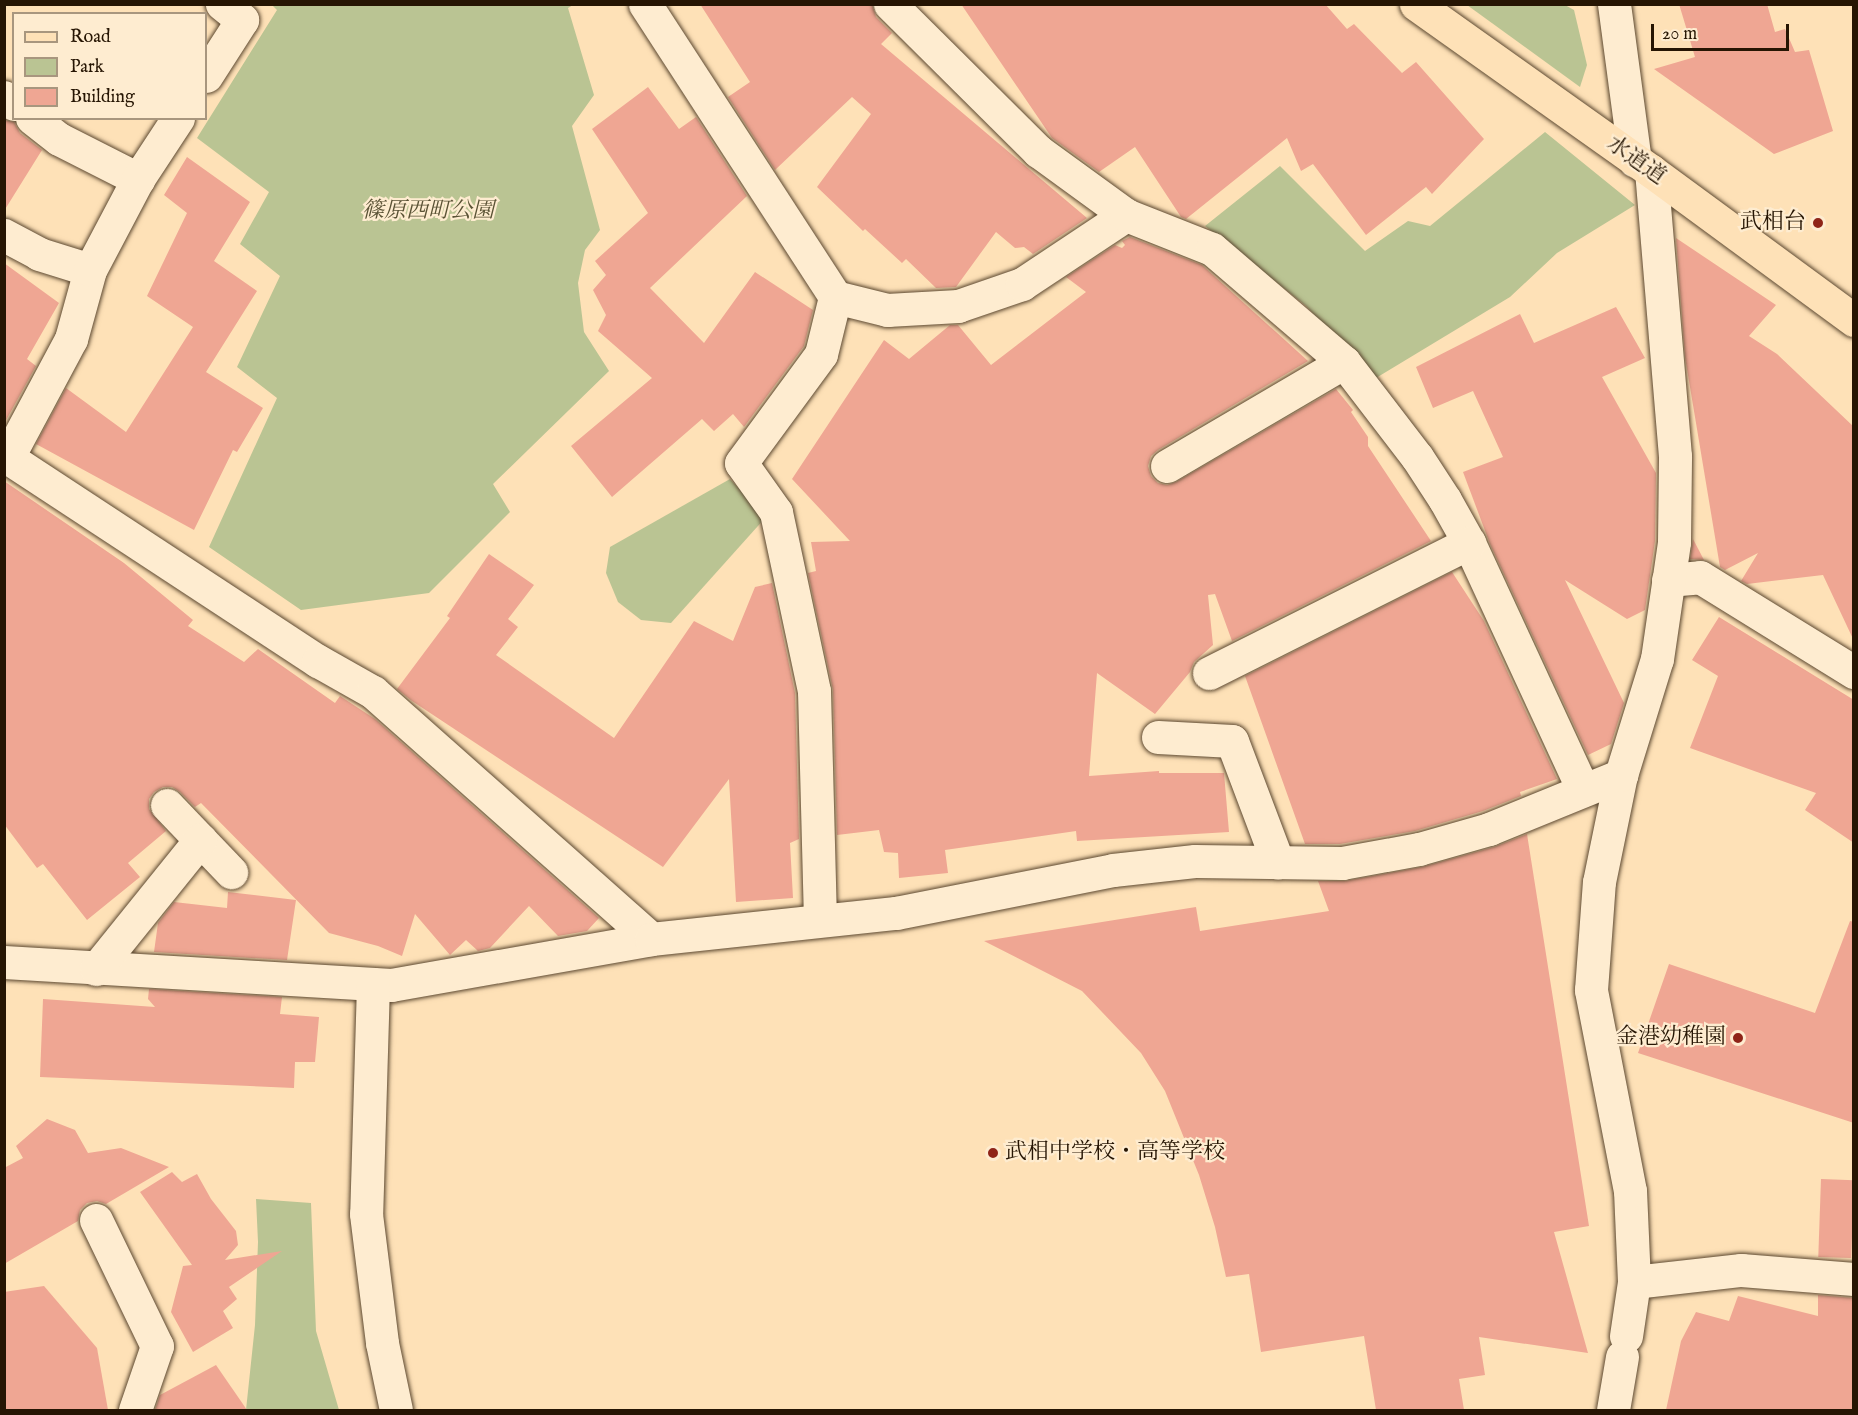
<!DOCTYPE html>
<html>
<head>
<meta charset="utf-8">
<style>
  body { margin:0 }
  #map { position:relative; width:1858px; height:1415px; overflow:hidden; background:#fee1b7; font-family:"IM FELL English","Noto Serif JP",serif }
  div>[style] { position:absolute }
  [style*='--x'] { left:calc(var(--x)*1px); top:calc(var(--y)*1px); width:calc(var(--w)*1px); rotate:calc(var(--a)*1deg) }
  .green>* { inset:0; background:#bac493 }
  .building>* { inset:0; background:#efa693; transform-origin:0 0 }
  .roads { filter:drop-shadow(0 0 2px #5c4830) drop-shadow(0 0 2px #5c4830) }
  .street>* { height:33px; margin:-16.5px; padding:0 16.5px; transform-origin:16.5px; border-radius:16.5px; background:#feecd0 }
  .primary>* { height:33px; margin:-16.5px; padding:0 16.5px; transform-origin:16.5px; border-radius:16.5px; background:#fee1b7 }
  .dots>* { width:16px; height:16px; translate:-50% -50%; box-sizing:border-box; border:3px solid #feecd0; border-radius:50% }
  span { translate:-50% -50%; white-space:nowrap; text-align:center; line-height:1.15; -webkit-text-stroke:4.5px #feecd0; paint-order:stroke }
  .street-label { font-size:22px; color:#261503 }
  .park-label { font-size:22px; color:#5a5235; font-style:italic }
  .poi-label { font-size:22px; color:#261503 }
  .right { translate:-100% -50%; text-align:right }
  .left { translate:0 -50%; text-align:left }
  .frame { position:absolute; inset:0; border:6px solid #261503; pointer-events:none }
  .legend { position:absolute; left:12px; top:12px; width:195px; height:108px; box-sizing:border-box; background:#feecd0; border:2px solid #a8967e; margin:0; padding:8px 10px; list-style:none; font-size:18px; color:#261503 }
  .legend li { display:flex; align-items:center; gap:12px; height:30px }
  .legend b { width:30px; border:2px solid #a8967e }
  .scale { position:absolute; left:1651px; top:24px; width:138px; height:27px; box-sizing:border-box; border:3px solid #261503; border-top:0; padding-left:8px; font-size:18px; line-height:21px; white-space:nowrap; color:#261503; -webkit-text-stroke:4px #feecd0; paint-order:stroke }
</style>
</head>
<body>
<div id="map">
  <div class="green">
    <i style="clip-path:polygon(272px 5px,573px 5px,568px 8px,594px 95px,572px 126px,600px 230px,585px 250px,578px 283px,584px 332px,609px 371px,493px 484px,510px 512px,429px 593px,301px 610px,209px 547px,277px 398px,237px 367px,280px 276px,240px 244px,269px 192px,197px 138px,277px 10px)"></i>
    <i style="clip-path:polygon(1467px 5px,1565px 5px,1574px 10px,1587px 65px,1580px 87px)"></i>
    <i style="clip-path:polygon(1545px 132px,1635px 205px,1557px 253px,1510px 297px,1376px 378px,1305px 305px,1205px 226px,1280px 166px,1365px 251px,1408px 221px,1430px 226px)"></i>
    <i style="clip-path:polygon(730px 479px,766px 517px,671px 623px,641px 620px,618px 602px,606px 573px,610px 547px)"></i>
    <i style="clip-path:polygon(256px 1199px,311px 1203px,316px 1331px,339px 1410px,246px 1410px,255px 1325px,258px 1242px)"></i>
  </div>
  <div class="building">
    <i style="clip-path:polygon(700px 4px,872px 4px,876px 17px,892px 33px,881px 44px,1087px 218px,1033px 254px,1024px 247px,1015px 248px,996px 232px,956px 287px,936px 288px,906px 259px,902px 263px,865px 229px,863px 231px,817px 187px,871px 114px,852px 97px,775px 170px,728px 97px,750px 82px)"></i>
    <i style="clip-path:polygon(961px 4px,1325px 4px,1347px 29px,1354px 24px,1402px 73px,1416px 62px,1484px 139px,1432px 194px,1426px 187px,1366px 235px,1313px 164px,1301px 171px,1287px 138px,1186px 219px,1181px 217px,1135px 147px,1099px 172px,1052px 138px)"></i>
    <i style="clip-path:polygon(1679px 4px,1767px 4px,1775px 32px,1785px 29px,1795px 52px,1809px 50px,1833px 131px,1774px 154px,1654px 69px,1695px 57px)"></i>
    <i style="clip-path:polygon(648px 87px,679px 129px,696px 117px,747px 196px,650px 288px,704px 343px,755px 272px,813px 310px,804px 346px,744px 427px,733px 414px,714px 431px,702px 419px,612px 497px,571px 446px,652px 378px,598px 331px,606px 315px,593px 290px,606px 275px,595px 261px,648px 213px,592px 129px)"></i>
    <i style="clip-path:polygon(4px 120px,14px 122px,20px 133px,42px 150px,4px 211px)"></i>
    <i style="clip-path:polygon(187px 157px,250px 202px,214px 261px,257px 291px,206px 372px,263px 408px,237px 452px,233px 450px,194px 530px,36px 444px,66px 388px,126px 432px,193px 327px,147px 296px,187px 213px,164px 195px)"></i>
    <i style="clip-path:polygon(1130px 237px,1202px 265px,1308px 361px,1158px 450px,1151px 456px,1148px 466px,1151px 476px,1158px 483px,1167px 485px,1176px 482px,1336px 389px,1353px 410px,1351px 412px,1368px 437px,1368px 446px,1431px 541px,1232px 641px,1215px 594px,1208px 595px,1213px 645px,1194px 662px,1190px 672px,1155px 714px,1097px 673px,1089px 776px,1159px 771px,1159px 773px,1224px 773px,1229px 832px,1077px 841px,1076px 831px,945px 850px,948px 873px,899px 878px,898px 853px,884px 852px,879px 830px,837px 835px,833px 690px,808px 573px,816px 571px,811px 542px,850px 541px,792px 479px,884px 340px,909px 359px,950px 325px,958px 325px,991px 365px,1086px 292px,1066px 277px,1115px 245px,1122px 248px,1125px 245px,1122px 241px)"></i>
    <i style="clip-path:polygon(1676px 238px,1776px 305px,1749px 336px,1777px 354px,1854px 427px,1854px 641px,1823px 575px,1747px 584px,1741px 581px,1758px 553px,1725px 570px,1720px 567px,1685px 357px)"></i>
    <i style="clip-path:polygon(4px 263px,59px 303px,27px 359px,36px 366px,4px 424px)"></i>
    <i style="clip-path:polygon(1616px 307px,1645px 358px,1602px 377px,1656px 473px,1655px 541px,1645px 610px,1627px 619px,1565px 580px,1624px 703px,1611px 744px,1588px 755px,1490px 544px,1463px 472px,1503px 457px,1473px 391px,1433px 408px,1416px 367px,1520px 314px,1534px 343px)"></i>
    <i style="clip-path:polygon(4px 481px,124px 563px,193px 620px,188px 626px,244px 662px,258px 649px,335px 703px,340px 696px,375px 719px,599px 918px,587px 931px,558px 936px,529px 906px,490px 948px,478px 951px,466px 940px,450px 955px,415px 914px,402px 956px,378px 946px,329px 933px,201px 803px,195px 807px,180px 792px,172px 787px,163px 787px,154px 792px,149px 799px,149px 809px,166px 831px,128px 863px,140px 877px,87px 920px,43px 864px,37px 868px,4px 824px)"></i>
    <i style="clip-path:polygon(1693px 539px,1704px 560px,1690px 559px)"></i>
    <i style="clip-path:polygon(489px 554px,534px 585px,508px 619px,518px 627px,496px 655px,614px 738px,694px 621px,733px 641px,755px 587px,772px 583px,795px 693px,799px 839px,790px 843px,793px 898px,736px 902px,729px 779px,663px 867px,412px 701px,397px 689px,450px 618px,447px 616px)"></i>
    <i style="clip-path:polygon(1452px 572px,1484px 621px,1557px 779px,1520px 792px,1521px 796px,1483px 811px,1415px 831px,1340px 844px,1305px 844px,1245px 676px)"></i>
    <i style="clip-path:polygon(1719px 617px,1854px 700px,1854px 843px,1805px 810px,1816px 793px,1690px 748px,1718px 676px,1692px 660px)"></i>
    <i style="clip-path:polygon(1527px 834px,1589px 1226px,1554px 1232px,1588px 1353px,1479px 1337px,1485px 1375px,1459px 1379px,1464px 1410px,1376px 1410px,1364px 1336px,1261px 1352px,1249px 1274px,1226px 1277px,1215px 1227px,1199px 1175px,1165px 1091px,1141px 1053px,1082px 991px,984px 941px,1196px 907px,1200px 931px,1329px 911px,1318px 881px,1345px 881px,1422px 867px,1494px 847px)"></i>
    <i style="clip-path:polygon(228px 892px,296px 900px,287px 960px,154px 952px,158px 923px,174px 902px,227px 908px)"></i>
    <i style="clip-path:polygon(1850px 921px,1854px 922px,1854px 1123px,1638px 1053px,1669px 964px,1815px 1013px)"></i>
    <i style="clip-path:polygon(149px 989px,282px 997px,280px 1014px,319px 1017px,315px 1062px,295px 1062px,294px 1088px,40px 1077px,43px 999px,155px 1007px,148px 999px)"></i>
    <i style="clip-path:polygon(47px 1119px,75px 1130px,88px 1153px,121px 1148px,169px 1167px,106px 1204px,97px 1201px,87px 1203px,80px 1210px,78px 1221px,4px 1264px,4px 1168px,23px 1158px,16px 1146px)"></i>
    <i style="clip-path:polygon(172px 1172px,182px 1182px,197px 1174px,211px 1199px,236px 1231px,238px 1245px,225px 1260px,282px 1251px,229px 1287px,237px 1299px,223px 1311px,233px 1328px,193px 1352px,171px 1312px,183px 1266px,192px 1265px,140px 1192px)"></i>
    <i style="left:1821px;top:1179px;width:33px;height:78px;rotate:2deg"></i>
    <i style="clip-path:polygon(44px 1286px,97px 1348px,108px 1410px,4px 1410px,4px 1292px)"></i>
    <i style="clip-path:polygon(1818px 1295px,1854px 1298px,1854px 1410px,1666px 1410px,1681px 1341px,1696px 1312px,1729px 1321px,1738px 1296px,1818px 1316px)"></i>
    <i style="clip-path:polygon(216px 1365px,247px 1410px,155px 1410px,160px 1395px)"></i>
  </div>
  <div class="roads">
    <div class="street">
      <i style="--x:645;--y:4;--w:349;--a:57"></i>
      <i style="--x:835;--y:297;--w:54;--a:14"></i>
      <i style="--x:887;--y:310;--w:71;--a:-3.2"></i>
      <i style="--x:958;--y:306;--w:68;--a:-19"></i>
      <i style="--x:1022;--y:284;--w:125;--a:-33.6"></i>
      <i style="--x:890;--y:4;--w:209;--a:44.8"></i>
      <i style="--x:1038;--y:151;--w:109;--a:36"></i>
      <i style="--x:1126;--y:215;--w:92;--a:21.6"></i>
      <i style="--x:1212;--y:249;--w:174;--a:40.6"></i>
      <i style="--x:1344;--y:362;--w:120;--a:52.5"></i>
      <i style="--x:1417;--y:457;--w:51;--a:56.9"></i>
      <i style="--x:1445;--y:500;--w:49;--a:60.8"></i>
      <i style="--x:1469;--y:543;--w:272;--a:65.2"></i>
      <i style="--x:1614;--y:4;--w:158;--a:82.4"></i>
      <i style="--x:206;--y:76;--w:67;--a:-57.3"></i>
      <i style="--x:242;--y:20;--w:26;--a:-141"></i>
      <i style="--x:4;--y:97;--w:12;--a:35"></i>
      <i style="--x:32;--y:118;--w:34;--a:38"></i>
      <i style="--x:59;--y:139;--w:89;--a:26.9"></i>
      <i style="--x:4;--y:235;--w:40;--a:28"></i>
      <i style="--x:39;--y:254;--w:53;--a:17.4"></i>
      <i style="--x:4;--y:455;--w:376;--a:33.3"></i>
      <i style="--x:318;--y:661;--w:63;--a:29.4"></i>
      <i style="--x:373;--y:692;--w:372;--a:41.6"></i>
      <i style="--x:8;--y:457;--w:134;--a:-61.9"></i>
      <i style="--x:71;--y:339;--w:72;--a:-74.6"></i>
      <i style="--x:90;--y:270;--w:103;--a:-62.2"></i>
      <i style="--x:138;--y:179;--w:73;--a:-56.7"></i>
      <i style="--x:1167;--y:466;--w:205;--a:-30.4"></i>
      <i style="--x:1668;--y:580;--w:32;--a:-5"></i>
      <i style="--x:1700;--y:577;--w:181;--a:31.7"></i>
      <i style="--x:1209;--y:673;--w:291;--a:-26.6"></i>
      <i style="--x:1158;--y:737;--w:74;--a:3.1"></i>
      <i style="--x:1232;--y:741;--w:130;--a:69.3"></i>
      <i style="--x:167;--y:805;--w:93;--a:46.3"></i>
      <i style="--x:820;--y:920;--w:229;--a:-91.5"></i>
      <i style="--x:814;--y:691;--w:183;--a:-102"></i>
      <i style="--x:776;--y:512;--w:60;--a:-125.5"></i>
      <i style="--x:741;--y:463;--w:135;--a:-53.7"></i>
      <i style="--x:821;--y:354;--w:59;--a:-76.2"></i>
      <i style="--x:4;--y:962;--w:388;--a:3.4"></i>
      <i style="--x:391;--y:985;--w:264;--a:-10"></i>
      <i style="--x:651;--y:939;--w:246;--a:-6.1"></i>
      <i style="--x:896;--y:913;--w:221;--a:-11.2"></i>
      <i style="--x:1113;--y:870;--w:82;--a:-6.3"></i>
      <i style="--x:1195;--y:861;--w:147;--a:0.8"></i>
      <i style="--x:1342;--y:863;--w:78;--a:-10.3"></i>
      <i style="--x:1419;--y:849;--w:73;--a:-15.9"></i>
      <i style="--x:1489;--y:829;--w:143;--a:-22.2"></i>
      <i style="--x:96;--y:969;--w:166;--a:-51.1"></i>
      <i style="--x:373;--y:984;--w:230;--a:91.7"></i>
      <i style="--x:366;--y:1214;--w:130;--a:82.9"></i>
      <i style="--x:382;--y:1343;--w:68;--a:78.2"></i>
      <i style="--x:96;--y:1220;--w:140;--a:64.2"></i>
      <i style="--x:157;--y:1346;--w:68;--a:109"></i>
      <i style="--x:1634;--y:1282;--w:108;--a:-6.4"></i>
      <i style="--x:1741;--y:1270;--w:113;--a:4.6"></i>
      <i style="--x:1626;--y:1336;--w:55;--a:-81.6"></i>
      <i style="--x:1634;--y:1282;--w:91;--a:-92.5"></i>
      <i style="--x:1630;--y:1191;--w:205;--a:-101"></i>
      <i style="--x:1591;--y:990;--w:108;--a:-85.8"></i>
      <i style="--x:1599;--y:882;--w:109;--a:-78.4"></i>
      <i style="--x:1621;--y:775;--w:121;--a:-72.8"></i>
      <i style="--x:1657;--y:659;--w:118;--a:-81.7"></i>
      <i style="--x:1674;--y:542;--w:86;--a:-89.3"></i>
      <i style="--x:1675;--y:456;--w:286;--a:-94.8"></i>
      <i style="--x:1613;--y:1410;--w:54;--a:-80.4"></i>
    </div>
    <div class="primary">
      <i style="--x:1416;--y:4;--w:288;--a:35.4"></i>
      <i style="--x:1651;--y:171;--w:252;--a:36.3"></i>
    </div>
  </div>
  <div class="dots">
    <i style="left:1818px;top:223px;background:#8f2418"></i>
    <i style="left:1738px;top:1038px;background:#8f2418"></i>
    <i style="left:993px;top:1153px;background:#8f2418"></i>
  </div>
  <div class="street-label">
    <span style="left:1636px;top:161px;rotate:35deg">水道道</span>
  </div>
  <div class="park-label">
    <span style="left:428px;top:212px">篠原西町公園</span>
  </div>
  <div class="poi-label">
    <span class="right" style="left:1806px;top:223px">武相台</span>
    <span class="right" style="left:1726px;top:1038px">金港幼稚園</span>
    <span class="left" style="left:1005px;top:1153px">武相中学校・高等学校</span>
  </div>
  <div class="frame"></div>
  <ul class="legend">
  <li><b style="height:8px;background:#fee1b7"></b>Road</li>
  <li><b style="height:16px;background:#bac493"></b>Park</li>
  <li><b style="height:16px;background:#efa693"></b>Building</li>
  </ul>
  <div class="scale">20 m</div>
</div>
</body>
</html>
